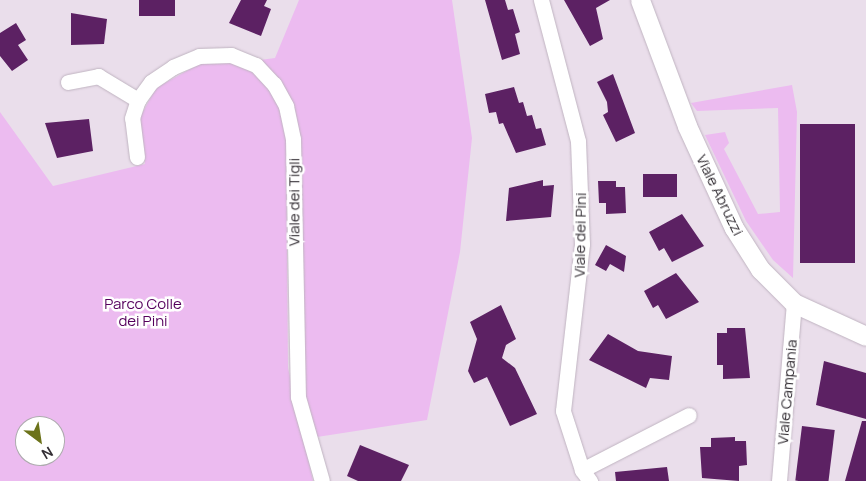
<!DOCTYPE html>
<html>
<head>
<meta charset="utf-8">
<style>
  body { margin:0 }
  #map { position:relative; width:866px; height:481px; overflow:hidden; background:#eadeeb; font-family:Manrope,sans-serif }
  div>[style] { position:absolute }
  [style*='--x'] { left:calc(var(--x)*1px); top:calc(var(--y)*1px); width:calc(var(--w)*1px); rotate:calc(var(--a)*1deg) }
  .green>* { inset:0; background:#ecbbf0 }
  .building>* { inset:0; background:#5c2163; transform-origin:0 0 }
  .roads { filter:drop-shadow(0 0 1px #c0b4c1) drop-shadow(0 0 1px #c0b4c1) }
  .minor>* { height:15px; margin:-7.5px; padding:0 7.5px; transform-origin:7.5px; border-radius:7.5px; background:#fff }
  .tertiary>* { height:19px; margin:-9.5px; padding:0 9.5px; transform-origin:9.5px; border-radius:9.5px; background:#fff }
  span { translate:-50% -50%; white-space:nowrap; text-align:center; line-height:1.15; -webkit-text-stroke:5px #fff; paint-order:stroke }
  .street-label { font-size:15px; color:#332e34 }
  .park-label { font-size:15px; color:#55005d }
  .north { position:absolute; left:15px; top:416px; width:50px; height:50px; box-sizing:border-box; background:#fff; border:1px solid #adabae; border-radius:50%; rotate:149deg; font-size:14px; font-weight:700; line-height:20px; text-align:center; color:#332e34 }
  .north::after { content:''; display:block; margin:auto; width:18px; height:22px; background:#6c731a; clip-path:polygon(50% 0,100% 100%,50% 72%,0 100%) }
</style>
</head>
<body>
<div id="map">
  <div class="green">
    <i style="clip-path:polygon(299px 0,452px 0,472px 138px,460px 252px,427px 420px,317px 437px,311px 429px,304px 397px,299px 138px,260px 60px,275px 58px)"></i>
    <i style="clip-path:polygon(evenodd,230px 62px,252px 72px,268px 88px,280px 109px,286px 139px,288px 368px,313px 481px,0 481px,0 112px,53px 186px,145px 164px,139px 119px,156px 88px,201px 63px,230px 62px,25px 426px,55px 426px,55px 456px,25px 456px,25px 426px)"></i>
    <i style="clip-path:polygon(792px 85px,797px 112px,793px 278px,773px 260px,746px 221px,705px 135px,725px 132px,729px 143px,724px 149px,758px 214px,780px 212px,778px 108px,697px 111px,691px 103px)"></i>
  </div>
  <div class="building">
    <i style="left:139px;top:0;width:36px;height:16px"></i>
    <i style="clip-path:polygon(241px 0,267px 0,264px 6px,271px 9px,261px 36px,229px 23px)"></i>
    <i style="clip-path:polygon(485px 0,505px 0,508px 10px,513px 9px,520px 32px,515px 34px,520px 54px,502px 60px)"></i>
    <i style="clip-path:polygon(564px 0,610px 0,596px 8px,603px 39px,590px 46px)"></i>
    <i style="clip-path:polygon(71px 13px,107px 19px,104px 44px,71px 45px)"></i>
    <i style="clip-path:polygon(16px 23px,26px 40px,18px 45px,28px 60px,12px 71px,0 56px,0 33px)"></i>
    <i style="clip-path:polygon(613px 74px,635px 133px,616px 142px,603px 115px,608px 112px,607px 102px,597px 82px)"></i>
    <i style="clip-path:polygon(514px 87px,519px 103px,523px 102px,527px 116px,532px 115px,536px 129px,541px 128px,546px 145px,516px 153px,503px 123px,499px 124px,496px 112px,489px 113px,485px 94px)"></i>
    <i style="clip-path:polygon(89px 119px,93px 151px,57px 158px,45px 123px)"></i>
    <i style="left:800px;top:124px;width:55px;height:139px"></i>
    <i style="left:643px;top:174px;width:34px;height:23px"></i>
    <i style="clip-path:polygon(543px 180px,543px 186px,554px 185px,551px 217px,506px 221px,509px 188px)"></i>
    <i style="clip-path:polygon(598px 181px,616px 181px,616px 187px,625px 187px,626px 213px,606px 214px,606px 203px,599px 203px)"></i>
    <i style="clip-path:polygon(682px 214px,704px 246px,672px 262px,664px 248px,659px 251px,649px 232px)"></i>
    <i style="clip-path:polygon(606px 245px,626px 256px,624px 272px,610px 264px,606px 271px,595px 265px)"></i>
    <i style="clip-path:polygon(676px 273px,699px 302px,666px 319px,658px 305px,653px 308px,644px 291px)"></i>
    <i style="clip-path:polygon(501px 305px,516px 339px,506px 345px,502px 358px,515px 368px,537px 414px,510px 426px,487px 377px,474px 383px,468px 371px,477px 339px,470px 322px)"></i>
    <i style="clip-path:polygon(727px 328px,745px 328px,750px 378px,723px 379px,723px 365px,717px 365px,717px 333px,727px 333px)"></i>
    <i style="clip-path:polygon(608px 334px,638px 351px,672px 356px,669px 380px,650px 378px,646px 388px,589px 360px)"></i>
    <i style="clip-path:polygon(824px 361px,866px 373px,866px 419px,816px 405px)"></i>
    <i style="clip-path:polygon(862px 421px,866px 421px,866px 481px,845px 481px)"></i>
    <i style="left:802px;top:426px;width:33px;height:55px;rotate:7deg"></i>
    <i style="clip-path:polygon(735px 437px,735px 441px,746px 441px,747px 465px,739px 466px,739px 481px,702px 478px,700px 447px,711px 447px,711px 438px)"></i>
    <i style="clip-path:polygon(360px 445px,409px 465px,401px 481px,358px 481px,347px 476px)"></i>
    <i style="clip-path:polygon(667px 467px,669px 481px,616px 481px,615px 472px)"></i>
  </div>
  <div class="roads">
    <div class="minor">
      <i style="--x:541;--y:0;--w:146;--a:75.3"></i>
      <i style="--x:578;--y:141;--w:103;--a:87.8"></i>
      <i style="--x:582;--y:244;--w:168;--a:96.5"></i>
      <i style="--x:563;--y:411;--w:62;--a:72.1"></i>
      <i style="--x:582;--y:470;--w:14;--a:54"></i>
      <i style="--x:68;--y:82;--w:31;--a:-11"></i>
      <i style="--x:98;--y:76;--w:47;--a:31"></i>
      <i style="--x:137;--y:157;--w:39;--a:-97"></i>
      <i style="--x:132;--y:118;--w:19;--a:-72"></i>
      <i style="--x:138;--y:100;--w:22;--a:-54"></i>
      <i style="--x:151;--y:82;--w:27;--a:-34"></i>
      <i style="--x:173;--y:67;--w:28;--a:-23"></i>
      <i style="--x:199;--y:56;--w:32;--a:-2"></i>
      <i style="--x:231;--y:55;--w:27;--a:22"></i>
      <i style="--x:256;--y:65;--w:26;--a:47"></i>
      <i style="--x:274;--y:84;--w:25;--a:61"></i>
      <i style="--x:286;--y:106;--w:34;--a:78"></i>
      <i style="--x:293;--y:139;--w:258;--a:88.9"></i>
      <i style="--x:298;--y:397;--w:87;--a:74.1"></i>
      <i style="--x:582;--y:470;--w:120;--a:-27.2"></i>
      <i style="--x:779;--y:481;--w:179;--a:-85.2"></i>
    </div>
    <div class="tertiary">
      <i style="--x:640;--y:0;--w:134;--a:69.5"></i>
      <i style="--x:687;--y:126;--w:112;--a:65.3"></i>
      <i style="--x:734;--y:228;--w:49;--a:57.6"></i>
      <i style="--x:760;--y:269;--w:48;--a:45"></i>
      <i style="--x:794;--y:303;--w:79;--a:24.6"></i>
    </div>
  </div>
  <div class="street-label">
    <span style="left:720px;top:195px;rotate:64deg">Viale Abruzzi</span>
    <span style="left:294px;top:202px;rotate:-90deg">Viale dei Tigli</span>
    <span style="left:580px;top:235px;rotate:-89deg">Viale dei Pini</span>
    <span style="left:787px;top:392px;rotate:-85deg">Viale Campania</span>
  </div>
  <div class="park-label">
    <span style="left:143px;top:312px">Parco Colle<br>dei Pini</span>
  </div>
  <div class="north">N</div>
</div>
</body>
</html>
